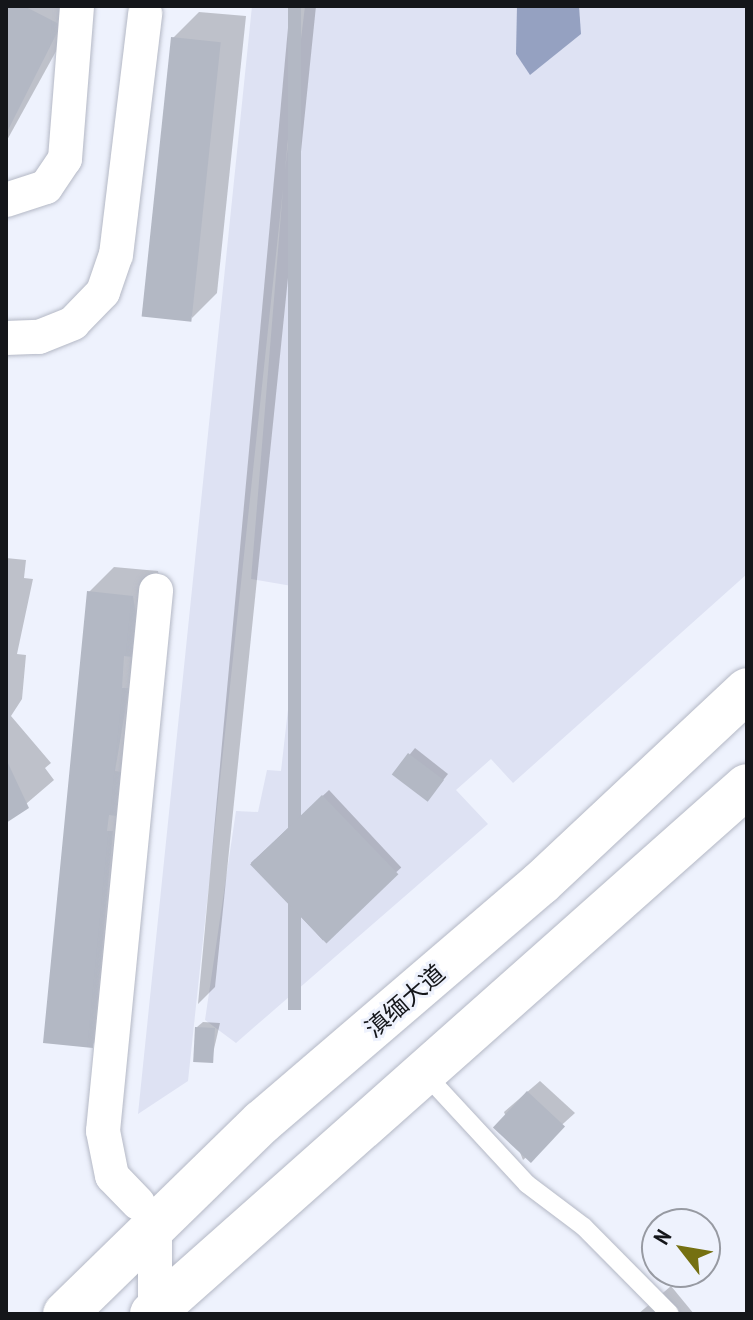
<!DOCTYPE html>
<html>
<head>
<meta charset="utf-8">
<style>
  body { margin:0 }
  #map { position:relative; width:753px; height:1320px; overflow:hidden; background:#eef2fd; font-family:"PT Sans Narrow","Noto Sans SC",sans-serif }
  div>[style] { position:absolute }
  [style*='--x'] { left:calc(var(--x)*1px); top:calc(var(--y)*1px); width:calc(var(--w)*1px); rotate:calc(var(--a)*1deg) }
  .built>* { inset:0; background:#dee2f3 }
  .water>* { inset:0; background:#95a1c1 }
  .shadow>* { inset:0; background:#0003; transform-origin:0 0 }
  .building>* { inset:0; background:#b3b8c4; transform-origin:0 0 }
  .roads { filter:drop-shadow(0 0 2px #b4b8c5) drop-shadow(0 0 2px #b4b8c5) }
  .lane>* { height:18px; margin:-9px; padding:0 9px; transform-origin:9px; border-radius:9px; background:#fff }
  .street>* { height:34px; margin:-17px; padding:0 17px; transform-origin:17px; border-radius:17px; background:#fff }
  .primary>* { height:44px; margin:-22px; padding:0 22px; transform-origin:22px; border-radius:22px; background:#fff }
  span { translate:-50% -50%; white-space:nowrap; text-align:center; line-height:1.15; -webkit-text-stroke:6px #eef2fd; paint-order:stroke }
  .street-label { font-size:24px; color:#14161a }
  .frame { position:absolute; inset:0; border:8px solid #14161a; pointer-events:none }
  .north { position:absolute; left:641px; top:1208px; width:80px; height:80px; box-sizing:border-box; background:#eef2fd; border:2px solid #979aa2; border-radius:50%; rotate:301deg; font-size:22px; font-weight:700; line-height:32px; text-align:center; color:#14161a }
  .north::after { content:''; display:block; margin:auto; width:28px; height:36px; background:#757011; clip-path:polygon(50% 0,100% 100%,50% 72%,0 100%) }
</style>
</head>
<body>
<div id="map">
  <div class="built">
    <i style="clip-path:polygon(252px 6px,301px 6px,285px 170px,305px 6px,747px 6px,747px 574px,513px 783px,491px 759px,456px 790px,488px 824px,236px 1043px,205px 1020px,236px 811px,258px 812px,267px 770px,281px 771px,291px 683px,292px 586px,251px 579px,283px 189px,188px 1081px,138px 1114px)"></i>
  </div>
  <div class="water">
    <i style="clip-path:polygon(517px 6px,579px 6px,581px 34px,530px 75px,516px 54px)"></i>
  </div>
  <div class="shadow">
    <i style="clip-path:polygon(6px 6px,81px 6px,6px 142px)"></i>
    <i style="clip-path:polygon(290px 6px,316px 6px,215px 987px,198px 1004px)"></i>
    <i style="clip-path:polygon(199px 12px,246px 16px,217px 293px,192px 318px,173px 38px)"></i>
    <i style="clip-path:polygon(6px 558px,26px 560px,24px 578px,33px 579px,17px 654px,26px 655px,22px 699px,11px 716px,51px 763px,45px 768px,54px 780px,6px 821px)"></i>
    <i style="clip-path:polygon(114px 567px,158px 571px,161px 587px,118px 1020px,92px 1045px,89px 592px)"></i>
    <i style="clip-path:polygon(415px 748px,448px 774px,432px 794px,394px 774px)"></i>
    <i style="left:329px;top:790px;width:106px;height:107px;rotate:47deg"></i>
    <i style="clip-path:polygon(203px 1022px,220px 1023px,211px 1062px,197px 1027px)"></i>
    <i style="clip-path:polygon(540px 1081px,575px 1113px,523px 1160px,504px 1112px)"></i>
    <i style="clip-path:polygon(671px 1286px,694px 1314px,638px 1314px)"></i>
  </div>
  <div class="building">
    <i style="clip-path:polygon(6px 6px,24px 6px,61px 25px,6px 134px)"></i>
    <i style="left:288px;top:6px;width:13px;height:1004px"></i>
    <i style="left:171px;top:37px;width:50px;height:281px;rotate:6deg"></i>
    <i style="clip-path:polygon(87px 591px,133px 596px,136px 614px,132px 657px,124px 656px,122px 688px,129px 688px,115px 771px,121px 772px,116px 816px,109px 815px,107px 831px,113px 831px,93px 1048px,43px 1043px)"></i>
    <i style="left:408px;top:753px;width:45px;height:27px;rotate:37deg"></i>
    <i style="clip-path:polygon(6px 759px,29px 808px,6px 823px)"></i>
    <i style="left:322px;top:795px;width:110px;height:100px;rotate:46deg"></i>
    <i style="left:195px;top:1027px;width:20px;height:35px;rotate:3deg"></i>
    <i style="left:527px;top:1091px;width:52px;height:50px;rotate:43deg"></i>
  </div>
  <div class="roads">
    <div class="lane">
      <i style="--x:427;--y:1076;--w:147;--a:47.2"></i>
      <i style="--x:527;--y:1184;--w:71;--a:37"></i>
      <i style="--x:584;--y:1227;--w:122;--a:45.3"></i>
    </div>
    <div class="street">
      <i style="--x:6;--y:200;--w:42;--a:-18"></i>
      <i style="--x:46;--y:187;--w:34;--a:-56"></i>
      <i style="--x:65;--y:159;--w:153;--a:-85.5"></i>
      <i style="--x:6;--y:338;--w:33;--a:-2"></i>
      <i style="--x:39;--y:337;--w:37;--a:-22"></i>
      <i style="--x:73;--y:323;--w:43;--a:-45.9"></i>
      <i style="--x:103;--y:292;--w:39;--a:-71"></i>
      <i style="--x:116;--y:255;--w:243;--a:-83.1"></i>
      <i style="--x:138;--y:1203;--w:37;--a:-134"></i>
      <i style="--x:112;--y:1176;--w:46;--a:-101.3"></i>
      <i style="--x:103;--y:1131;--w:543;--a:-84.39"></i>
      <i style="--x:155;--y:1224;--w:90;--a:90"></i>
    </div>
    <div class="primary">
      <i style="--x:65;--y:1314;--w:275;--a:-44.3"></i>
      <i style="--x:262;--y:1122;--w:367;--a:-40.6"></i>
      <i style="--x:541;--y:883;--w:282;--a:-43.1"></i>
      <i style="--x:152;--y:1314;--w:795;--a:-41.59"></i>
    </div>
  </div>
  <div class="street-label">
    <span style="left:405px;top:1001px;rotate:-41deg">滇缅大道</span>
  </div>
  <div class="frame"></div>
  <div class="north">N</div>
</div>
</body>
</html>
